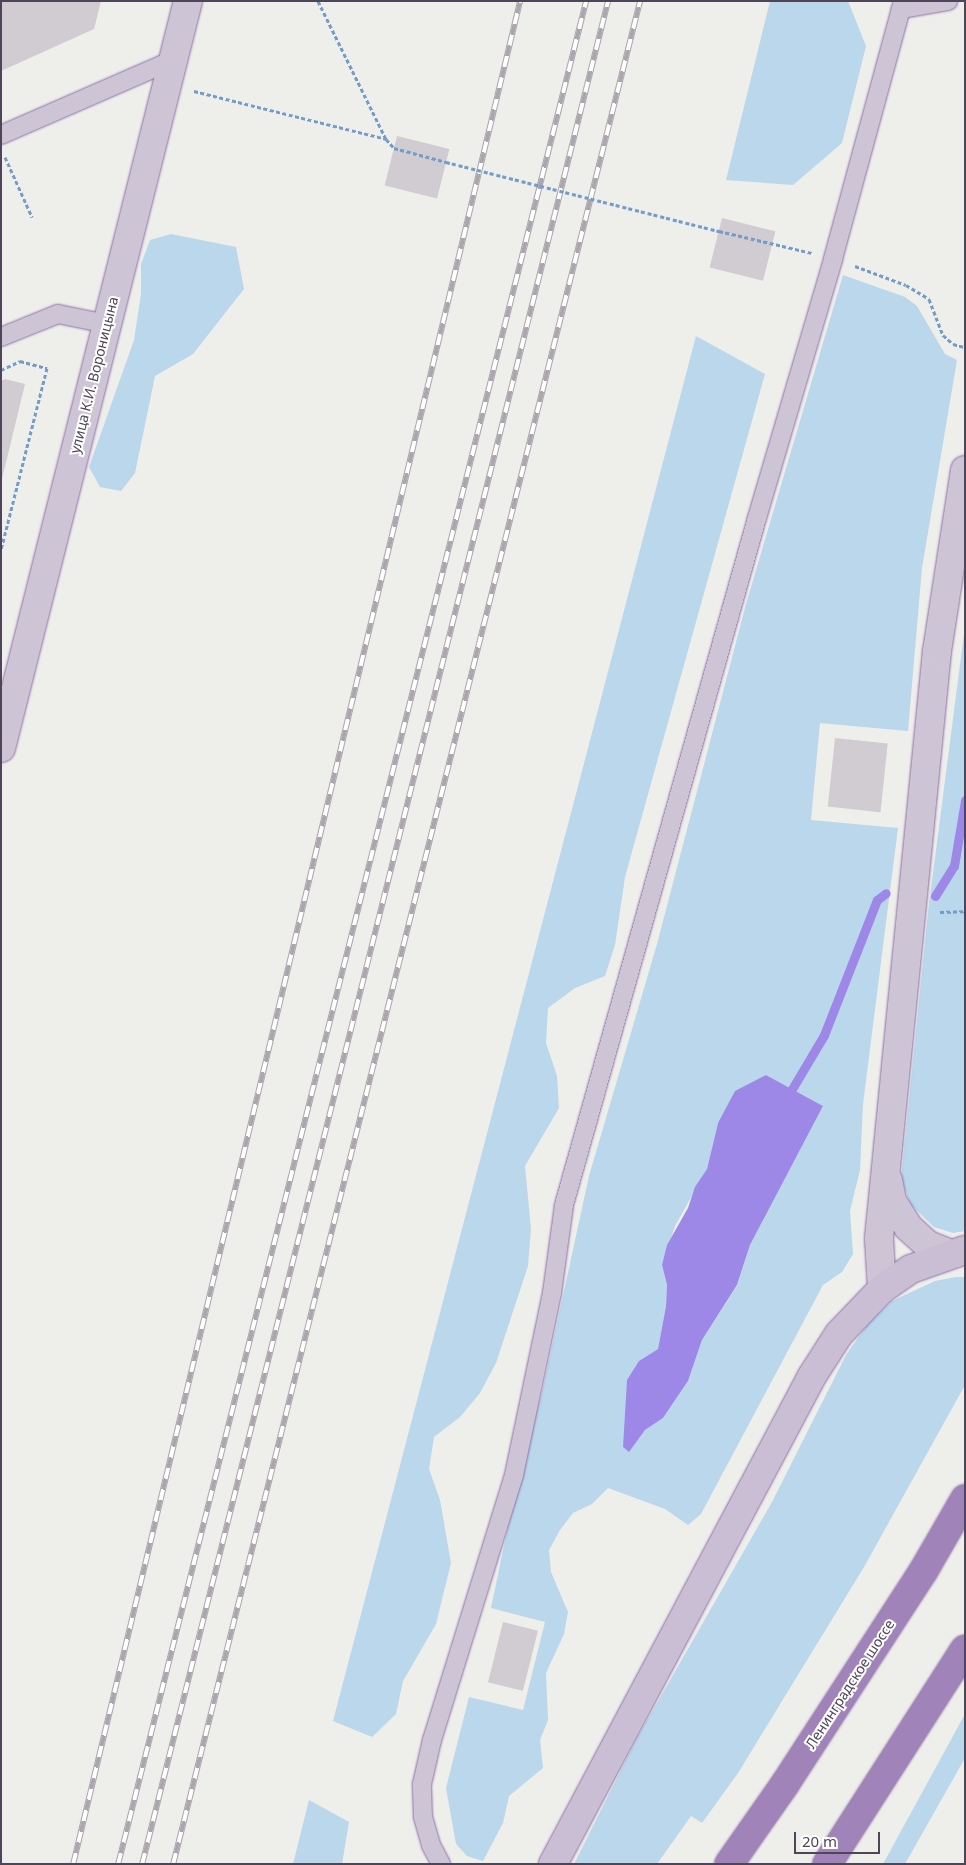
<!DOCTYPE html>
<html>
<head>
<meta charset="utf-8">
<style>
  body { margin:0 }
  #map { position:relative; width:966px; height:1865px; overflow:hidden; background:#eeeeeb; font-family:"Noto Sans",sans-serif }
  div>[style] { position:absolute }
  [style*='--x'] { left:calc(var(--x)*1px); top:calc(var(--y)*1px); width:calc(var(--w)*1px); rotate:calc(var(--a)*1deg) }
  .green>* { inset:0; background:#bad7ec }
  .water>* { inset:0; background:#9d88e7 }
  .stream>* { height:9px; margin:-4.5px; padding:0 4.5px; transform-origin:4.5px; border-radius:4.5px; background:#9d88e7 }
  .building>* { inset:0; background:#d1cbd2; transform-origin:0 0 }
  .path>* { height:3px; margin-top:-1.5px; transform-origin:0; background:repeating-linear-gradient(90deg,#739cc8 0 4px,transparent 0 6.5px) }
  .roads { filter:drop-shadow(0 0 1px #8c6fa5) drop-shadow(0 0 1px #8c6fa5) }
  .lane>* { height:18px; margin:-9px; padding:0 9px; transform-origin:9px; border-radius:9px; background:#cdc5d5 }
  .street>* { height:28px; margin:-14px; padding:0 14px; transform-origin:14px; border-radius:14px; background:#cdc5d5 }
  .secondary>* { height:28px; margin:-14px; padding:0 14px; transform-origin:14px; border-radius:14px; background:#cabed4 }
  .highway>* { height:28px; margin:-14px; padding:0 14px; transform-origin:14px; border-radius:14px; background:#a084b9 }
  .rail>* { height:5.5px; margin-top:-2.75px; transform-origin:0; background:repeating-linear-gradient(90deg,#fff 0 11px,#aba6ae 0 22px); box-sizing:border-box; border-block:1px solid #aba6ae }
  .path-bridge>* { height:3px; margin-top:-1.5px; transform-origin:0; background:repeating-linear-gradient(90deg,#739cc8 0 4px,transparent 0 6.5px) }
  span { translate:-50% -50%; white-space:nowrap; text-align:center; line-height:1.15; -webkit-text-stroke:4px #fff; paint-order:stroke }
  .street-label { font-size:14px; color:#4e4558 }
  .frame { position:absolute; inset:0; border:2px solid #4e4558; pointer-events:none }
  .scale { position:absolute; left:794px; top:1832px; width:86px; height:22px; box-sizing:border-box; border:2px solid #4e4558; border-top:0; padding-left:6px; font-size:15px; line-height:18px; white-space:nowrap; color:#4e4558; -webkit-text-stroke:4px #fff; paint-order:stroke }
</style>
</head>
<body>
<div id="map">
  <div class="green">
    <i style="clip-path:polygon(770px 1px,848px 1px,866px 46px,842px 143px,793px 185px,726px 180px)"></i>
    <i style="clip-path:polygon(171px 234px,236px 247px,244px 289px,193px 354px,155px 376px,135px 473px,121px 491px,100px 487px,89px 467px,134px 340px,141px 294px,141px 264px,150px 240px)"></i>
    <i style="clip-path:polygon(evenodd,843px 275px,905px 297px,917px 306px,945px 354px,957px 360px,922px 568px,908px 731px,820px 723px,811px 820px,898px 828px,863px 1104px,860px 1170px,850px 1211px,853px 1254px,842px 1272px,823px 1285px,701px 1514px,688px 1525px,665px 1509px,608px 1488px,592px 1504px,573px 1513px,560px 1530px,549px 1550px,551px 1572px,568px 1612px,564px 1634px,546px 1673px,548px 1720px,540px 1740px,543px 1768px,509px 1796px,503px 1823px,483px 1861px,467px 1856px,456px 1844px,446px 1788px,469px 1697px,523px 1710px,545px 1622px,491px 1608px,512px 1507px,542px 1392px,589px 1176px,657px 944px,746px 604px,843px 275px,766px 1075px,823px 1106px,750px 1245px,737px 1286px,702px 1340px,688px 1381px,663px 1418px,645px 1430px,629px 1451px,623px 1447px,639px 1361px,658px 1349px,666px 1306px,667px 1286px,662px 1265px,675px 1226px,707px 1169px,718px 1123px,766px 1075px)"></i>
    <i style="clip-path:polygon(696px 336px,765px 374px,625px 877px,615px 945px,605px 976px,575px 988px,548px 1008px,546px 1043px,557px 1076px,559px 1108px,525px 1166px,531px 1229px,528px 1266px,496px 1363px,480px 1393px,460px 1417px,434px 1437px,429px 1469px,440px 1500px,451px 1563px,436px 1624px,403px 1681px,396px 1714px,372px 1737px,333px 1721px)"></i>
    <i style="clip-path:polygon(965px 626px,965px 1231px,953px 1233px,934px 1227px,911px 1205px,901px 1179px,928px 912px)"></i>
    <i style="clip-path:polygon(956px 1277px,965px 1277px,965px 1385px,864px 1567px,738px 1773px,702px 1823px,691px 1816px,657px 1864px,574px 1864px,637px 1738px,772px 1502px,846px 1355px,867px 1325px,892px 1301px,935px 1281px)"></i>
    <i style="clip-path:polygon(965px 1714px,965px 1758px,905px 1864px,883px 1864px)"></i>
    <i style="clip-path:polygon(309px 1800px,349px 1822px,342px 1864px,293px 1864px)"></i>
  </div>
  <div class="water">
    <i style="clip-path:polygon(766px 1075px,823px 1106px,750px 1245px,737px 1285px,702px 1340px,688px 1381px,663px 1418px,645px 1430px,629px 1452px,623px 1447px,627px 1380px,639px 1361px,658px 1349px,666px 1306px,667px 1285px,662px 1265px,667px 1245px,688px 1208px,695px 1187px,707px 1169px,718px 1123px,735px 1091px)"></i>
  </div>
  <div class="stream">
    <i style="--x:935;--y:896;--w:36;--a:-58"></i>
    <i style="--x:954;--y:866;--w:67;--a:-80.5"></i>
    <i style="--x:792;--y:1089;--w:63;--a:-59.3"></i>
    <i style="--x:824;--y:1035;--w:145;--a:-68.6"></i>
    <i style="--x:877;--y:900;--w:11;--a:-38"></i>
  </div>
  <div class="building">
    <i style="clip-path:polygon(1px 1px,101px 1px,94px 29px,1px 71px)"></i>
    <i style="left:397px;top:136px;width:54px;height:51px;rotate:14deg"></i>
    <i style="left:722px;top:218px;width:55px;height:51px;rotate:14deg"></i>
    <i style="clip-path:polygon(5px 379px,25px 384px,2px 479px,1px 381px)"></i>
    <i style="left:835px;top:738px;width:53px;height:69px;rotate:6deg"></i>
    <i style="left:503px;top:1622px;width:36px;height:62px;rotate:14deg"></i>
  </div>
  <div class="path">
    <i style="--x:318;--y:1;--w:154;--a:63.8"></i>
    <i style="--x:194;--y:91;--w:198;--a:14"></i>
    <i style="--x:386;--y:139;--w:12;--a:48"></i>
    <i style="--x:394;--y:148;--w:54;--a:15.1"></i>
    <i style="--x:5;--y:157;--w:66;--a:65.8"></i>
    <i style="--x:719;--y:231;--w:96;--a:13.3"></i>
    <i style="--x:855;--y:266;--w:54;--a:20.4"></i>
    <i style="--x:906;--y:285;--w:27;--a:31"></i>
    <i style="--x:929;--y:299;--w:39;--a:69"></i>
    <i style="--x:943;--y:335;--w:13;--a:42"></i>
    <i style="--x:953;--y:344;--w:11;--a:15"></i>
    <i style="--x:1;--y:370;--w:21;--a:-25"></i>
    <i style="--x:20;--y:361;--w:28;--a:15"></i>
    <i style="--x:47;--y:368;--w:188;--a:104.2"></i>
    <i style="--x:940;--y:912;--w:25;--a:-2"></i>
  </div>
  <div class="roads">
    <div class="lane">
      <i style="--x:901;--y:9;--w:48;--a:-9.7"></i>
      <i style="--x:1;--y:135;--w:188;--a:-23.6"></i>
      <i style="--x:1;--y:337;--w:61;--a:-22"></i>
      <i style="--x:58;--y:314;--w:50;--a:11.5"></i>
      <i style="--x:441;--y:1864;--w:21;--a:-118"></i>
      <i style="--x:431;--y:1845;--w:29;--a:-106"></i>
      <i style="--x:423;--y:1817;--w:33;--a:-92"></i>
      <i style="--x:422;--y:1784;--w:45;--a:-77.2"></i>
      <i style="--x:432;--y:1740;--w:277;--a:-72.8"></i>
      <i style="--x:514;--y:1475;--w:186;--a:-78.2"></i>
      <i style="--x:552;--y:1293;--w:89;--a:-82.2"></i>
      <i style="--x:564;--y:1205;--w:714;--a:-74.31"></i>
      <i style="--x:757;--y:518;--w:270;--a:-73.6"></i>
      <i style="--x:833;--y:259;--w:267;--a:-74.8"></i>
    </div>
    <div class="street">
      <i style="--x:1;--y:748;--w:770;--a:-75.95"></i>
      <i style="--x:888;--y:1180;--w:21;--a:79"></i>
      <i style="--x:892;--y:1201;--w:31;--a:58"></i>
      <i style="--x:908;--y:1227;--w:27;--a:42"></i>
      <i style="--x:928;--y:1245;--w:24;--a:22"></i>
      <i style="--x:882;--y:1289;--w:51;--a:-93.4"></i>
      <i style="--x:879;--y:1238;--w:590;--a:-84.36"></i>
      <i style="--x:937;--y:651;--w:183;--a:-81.2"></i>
    </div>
    <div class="secondary">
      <i style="--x:553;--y:1864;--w:552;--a:-62.04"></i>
      <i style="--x:812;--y:1376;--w:50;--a:-57.3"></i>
      <i style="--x:839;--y:1334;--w:62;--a:-46.3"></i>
      <i style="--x:882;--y:1289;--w:35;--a:-35"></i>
      <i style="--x:911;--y:1269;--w:57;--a:-19.4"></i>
    </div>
    <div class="highway">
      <i style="--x:729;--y:1864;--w:98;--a:-55"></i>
      <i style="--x:785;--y:1784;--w:255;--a:-57"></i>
      <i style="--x:924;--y:1570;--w:82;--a:-60"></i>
      <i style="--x:827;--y:1864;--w:255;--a:-57.3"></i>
    </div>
  </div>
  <div class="rail">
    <i style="--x:73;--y:1864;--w:1916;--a:-76.51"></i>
    <i style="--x:118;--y:1864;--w:1921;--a:-75.9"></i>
    <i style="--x:142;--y:1864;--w:1920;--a:-75.96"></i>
    <i style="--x:173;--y:1864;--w:1921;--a:-75.93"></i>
  </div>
  <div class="path-bridge">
    <i style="--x:446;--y:162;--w:282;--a:14.2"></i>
  </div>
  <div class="street-label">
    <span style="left:94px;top:375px;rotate:-76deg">улица К.И. Вороницына</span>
    <span style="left:850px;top:1684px;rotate:-57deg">Ленинградское шоссе</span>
  </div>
  <div class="frame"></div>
  <div class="scale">20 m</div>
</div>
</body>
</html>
